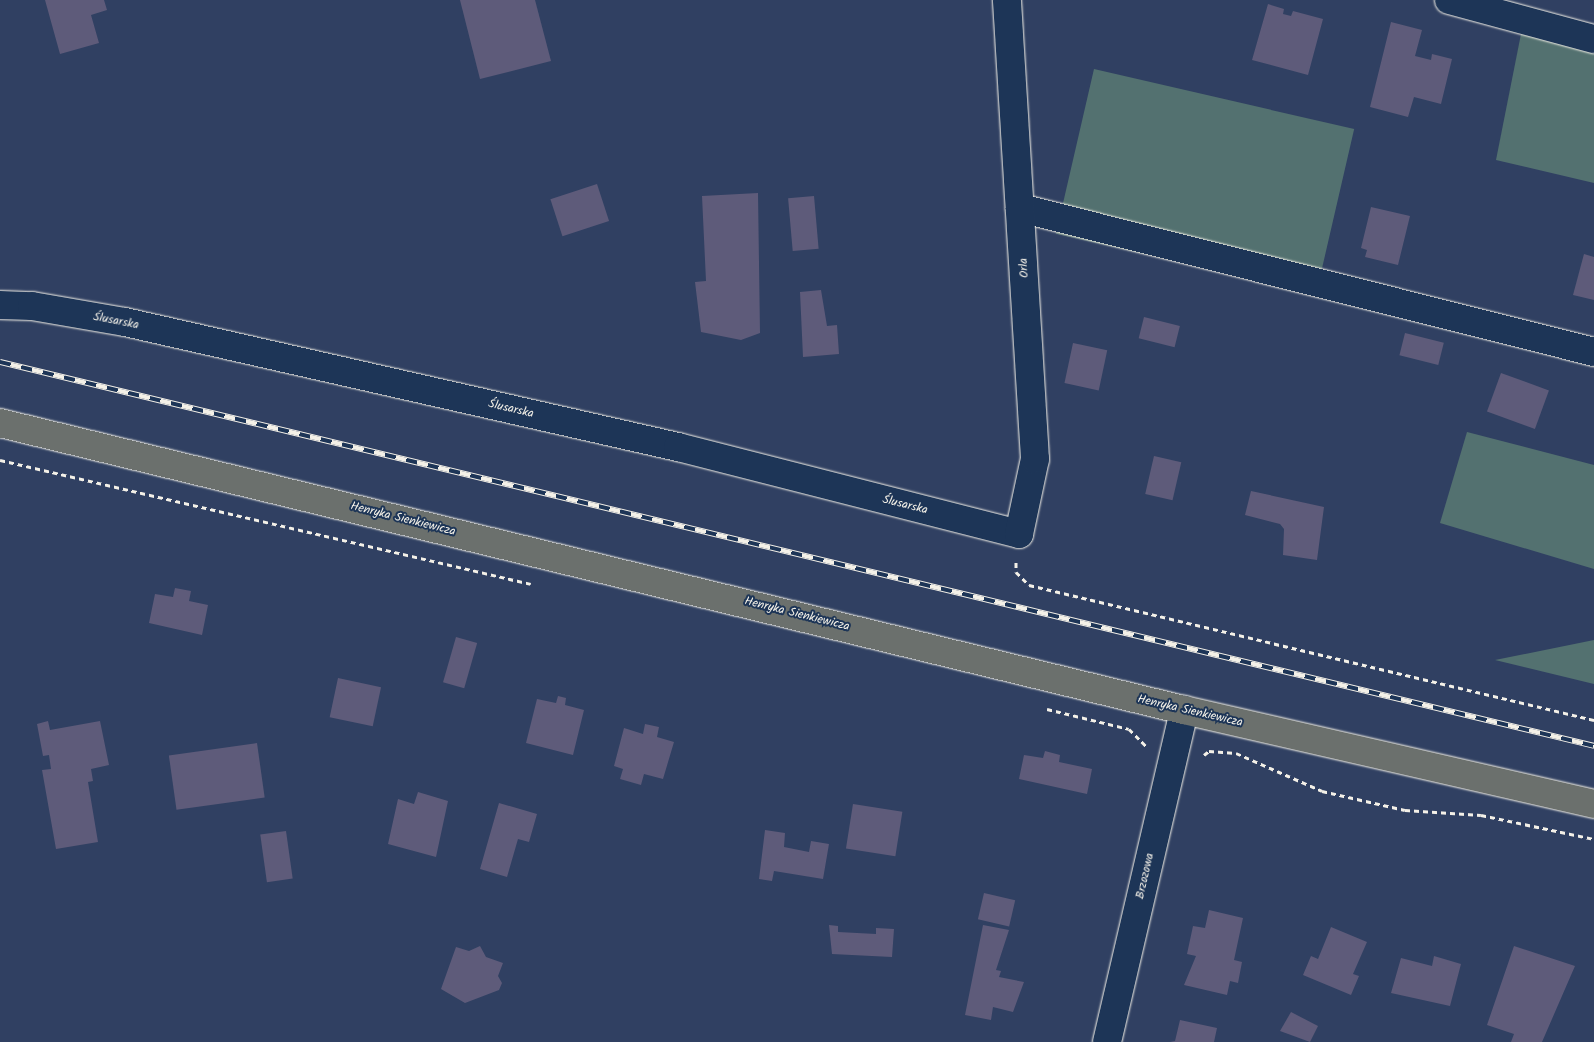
<!DOCTYPE html>
<html>
<head>
<meta charset="utf-8">
<style>
  body { margin:0 }
  #map { position:relative; width:1594px; height:1042px; overflow:hidden; background:#304062; font-family:Kalam,sans-serif }
  div>[style] { position:absolute }
  [style*='--x'] { left:calc(var(--x)*1px); top:calc(var(--y)*1px); width:calc(var(--w)*1px); rotate:calc(var(--a)*1deg) }
  .green>* { inset:0; background:#537170; transform-origin:0 0 }
  .building>* { inset:0; background:#5e5b7a; transform-origin:0 0 }
  .path>* { height:3px; margin-top:-1.5px; transform-origin:0; background:repeating-linear-gradient(90deg,#f4f1e8 0 5px,transparent 0 9px) }
  .roads { filter:drop-shadow(0 0 1px #f4f1e8) drop-shadow(0 0 1px #f4f1e8) }
  .minor>* { height:28px; margin:-14px; padding:0 14px; transform-origin:14px; border-radius:14px; background:#1d3557 }
  .major>* { height:28px; margin:-14px; padding:0 14px; transform-origin:14px; border-radius:14px; background:#6b706d }
  .rail>* { height:5.5px; margin-top:-2.75px; transform-origin:0; background:repeating-linear-gradient(90deg,#1d3557 0 11px,#f4f1e8 0 22px); box-sizing:border-box; border-block:1px solid #f4f1e8 }
  span { translate:-50% -50%; white-space:nowrap; text-align:center; line-height:1.15; -webkit-text-stroke:4px #1d3557; paint-order:stroke }
  .street-label { font-size:12px; color:#f4f1e8 }
</style>
</head>
<body>
<div id="map">
  <div class="green">
    <i style="clip-path:polygon(1521px 34px,1594px 52px,1594px 183px,1496px 160px)"></i>
    <i style="left:1094px;top:69px;width:267px;height:169px;rotate:13deg"></i>
    <i style="clip-path:polygon(1467px 432px,1594px 465px,1594px 569px,1440px 523px)"></i>
    <i style="clip-path:polygon(1594px 640px,1594px 684px,1495px 660px)"></i>
  </div>
  <div class="building">
    <i style="clip-path:polygon(45px 0,104px 0,107px 10px,91px 15px,99px 43px,60px 54px)"></i>
    <i style="clip-path:polygon(460px 0,535px 0,551px 61px,480px 79px)"></i>
    <i style="clip-path:polygon(1268px 4px,1284px 9px,1283px 14px,1291px 16px,1293px 11px,1323px 19px,1308px 75px,1252px 60px)"></i>
    <i style="clip-path:polygon(1391px 22px,1422px 30px,1415px 56px,1431px 60px,1432px 54px,1452px 59px,1441px 104px,1414px 97px,1408px 117px,1370px 107px)"></i>
    <i style="left:597px;top:184px;width:39px;height:49px;rotate:72deg"></i>
    <i style="clip-path:polygon(758px 193px,760px 333px,741px 340px,701px 332px,695px 282px,706px 281px,702px 196px)"></i>
    <i style="left:814px;top:196px;width:53px;height:26px;rotate:85deg"></i>
    <i style="clip-path:polygon(1371px 207px,1410px 216px,1398px 265px,1365px 257px,1367px 250px,1361px 248px)"></i>
    <i style="clip-path:polygon(1584px 254px,1594px 257px,1594px 300px,1573px 295px)"></i>
    <i style="clip-path:polygon(821px 290px,827px 326px,837px 325px,839px 354px,803px 357px,800px 292px)"></i>
    <i style="left:1144px;top:317px;width:37px;height:22px;rotate:14deg"></i>
    <i style="left:1405px;top:333px;width:40px;height:23px;rotate:14deg"></i>
    <i style="left:1073px;top:343px;width:35px;height:41px;rotate:12deg"></i>
    <i style="left:1501px;top:373px;width:51px;height:41px;rotate:20deg"></i>
    <i style="left:1154px;top:456px;width:28px;height:39px;rotate:13deg"></i>
    <i style="clip-path:polygon(1251px 491px,1324px 507px,1317px 560px,1283px 555px,1284px 529px,1280px 524px,1245px 515px)"></i>
    <i style="clip-path:polygon(175px 588px,191px 591px,189px 601px,208px 605px,202px 635px,149px 623px,155px 594px,173px 597px)"></i>
    <i style="left:456px;top:637px;width:22px;height:47px;rotate:16deg"></i>
    <i style="left:338px;top:678px;width:44px;height:40px;rotate:12deg"></i>
    <i style="clip-path:polygon(558px 696px,566px 698px,565px 705px,584px 710px,573px 755px,526px 743px,537px 699px,556px 703px)"></i>
    <i style="clip-path:polygon(48px 721px,50px 730px,100px 721px,109px 765px,91px 769px,93px 781px,88px 782px,98px 842px,56px 849px,42px 770px,51px 769px,49px 755px,43px 756px,37px 724px)"></i>
    <i style="clip-path:polygon(645px 724px,659px 727px,657px 737px,674px 742px,663px 779px,644px 774px,641px 785px,620px 779px,623px 769px,614px 766px,624px 728px,643px 734px)"></i>
    <i style="left:257px;top:743px;width:55px;height:89px;rotate:82deg"></i>
    <i style="clip-path:polygon(1045px 751px,1060px 755px,1059px 762px,1092px 769px,1087px 794px,1019px 779px,1024px 755px,1043px 758px)"></i>
    <i style="clip-path:polygon(418px 792px,448px 801px,436px 857px,388px 844px,398px 799px,414px 804px)"></i>
    <i style="clip-path:polygon(499px 803px,537px 814px,529px 842px,518px 839px,507px 877px,480px 869px)"></i>
    <i style="left:853px;top:804px;width:50px;height:45px;rotate:9deg"></i>
    <i style="clip-path:polygon(765px 830px,785px 833px,784px 847px,809px 852px,811px 841px,829px 844px,823px 879px,774px 871px,772px 881px,759px 879px)"></i>
    <i style="left:286px;top:831px;width:48px;height:26px;rotate:82deg"></i>
    <i style="left:984px;top:893px;width:32px;height:27px;rotate:13deg"></i>
    <i style="clip-path:polygon(1209px 910px,1243px 918px,1234px 960px,1242px 962px,1238px 983px,1230px 981px,1227px 995px,1184px 985px,1196px 956px,1187px 954px,1193px 926px,1205px 928px)"></i>
    <i style="clip-path:polygon(829px 925px,838px 926px,838px 932px,876px 934px,876px 928px,894px 929px,892px 957px,832px 954px)"></i>
    <i style="clip-path:polygon(983px 925px,1009px 930px,996px 970px,1001px 971px,999px 977px,1024px 982px,1013px 1012px,993px 1007px,991px 1020px,965px 1015px)"></i>
    <i style="clip-path:polygon(1331px 927px,1367px 942px,1353px 974px,1359px 976px,1351px 995px,1303px 975px,1311px 956px,1318px 959px)"></i>
    <i style="clip-path:polygon(480px 946px,486px 957px,503px 963px,498px 976px,502px 983px,499px 990px,465px 1003px,441px 989px,456px 947px,469px 951px)"></i>
    <i style="clip-path:polygon(1514px 946px,1575px 966px,1542px 1042px,1511px 1042px,1514px 1034px,1487px 1025px)"></i>
    <i style="clip-path:polygon(1434px 956px,1461px 964px,1450px 1006px,1391px 993px,1401px 958px,1432px 966px)"></i>
    <i style="clip-path:polygon(1291px 1012px,1318px 1026px,1310px 1042px,1280px 1031px)"></i>
    <i style="clip-path:polygon(1180px 1020px,1217px 1028px,1214px 1042px,1170px 1042px,1175px 1041px)"></i>
  </div>
  <div class="path">
    <i style="--x:0;--y:460;--w:545;--a:13.14"></i>
    <i style="--x:1016;--y:562;--w:10;--a:90"></i>
    <i style="--x:1016;--y:572;--w:18;--a:45"></i>
    <i style="--x:1029;--y:585;--w:581;--a:13.44"></i>
    <i style="--x:1047;--y:709;--w:84;--a:13.7"></i>
    <i style="--x:1129;--y:729;--w:24;--a:45"></i>
    <i style="--x:1204;--y:755;--w:6;--a:-39"></i>
    <i style="--x:1209;--y:751;--w:27;--a:4"></i>
    <i style="--x:1236;--y:753;--w:94;--a:23.8"></i>
    <i style="--x:1322;--y:791;--w:85;--a:12.9"></i>
    <i style="--x:1405;--y:810;--w:76;--a:3.8"></i>
    <i style="--x:1481;--y:815;--w:116;--a:12"></i>
  </div>
  <div class="roads">
    <div class="minor">
      <i style="--x:1449;--y:0;--w:150;--a:15.1"></i>
      <i style="--x:1020;--y:208;--w:592;--a:14.08"></i>
      <i style="--x:0;--y:305;--w:32;--a:2"></i>
      <i style="--x:32;--y:306;--w:94;--a:9.8"></i>
      <i style="--x:125;--y:322;--w:567;--a:12.74"></i>
      <i style="--x:678;--y:447;--w:352;--a:14.3"></i>
      <i style="--x:1019;--y:534;--w:77;--a:-78"></i>
      <i style="--x:1035;--y:459;--w:460;--a:-93.5"></i>
      <i style="--x:1107;--y:1042;--w:341;--a:-76.9"></i>
    </div>
    <div class="major">
      <i style="--x:0;--y:423;--w:1218;--a:13.63"></i>
      <i style="--x:1184;--y:710;--w:421;--a:12.9"></i>
    </div>
  </div>
  <div class="rail">
    <i style="--x:0;--y:362;--w:1640;--a:13.54"></i>
  </div>
  <div class="street-label">
    <span style="left:1024px;top:268px;rotate:-93deg">Orla</span>
    <span style="left:116px;top:321px;rotate:11deg">Ślusarska</span>
    <span style="left:511px;top:409px;rotate:13deg">Ślusarska</span>
    <span style="left:905px;top:505px;rotate:14deg">Ślusarska</span>
    <span style="left:403px;top:519px;rotate:14deg">Henryka Sienkiewicza</span>
    <span style="left:797px;top:614px;rotate:14deg">Henryka Sienkiewicza</span>
    <span style="left:1190px;top:711px;rotate:13deg">Henryka Sienkiewicza</span>
    <span style="left:1145px;top:876px;rotate:-77deg">Brzozowa</span>
  </div>
</div>
</body>
</html>
